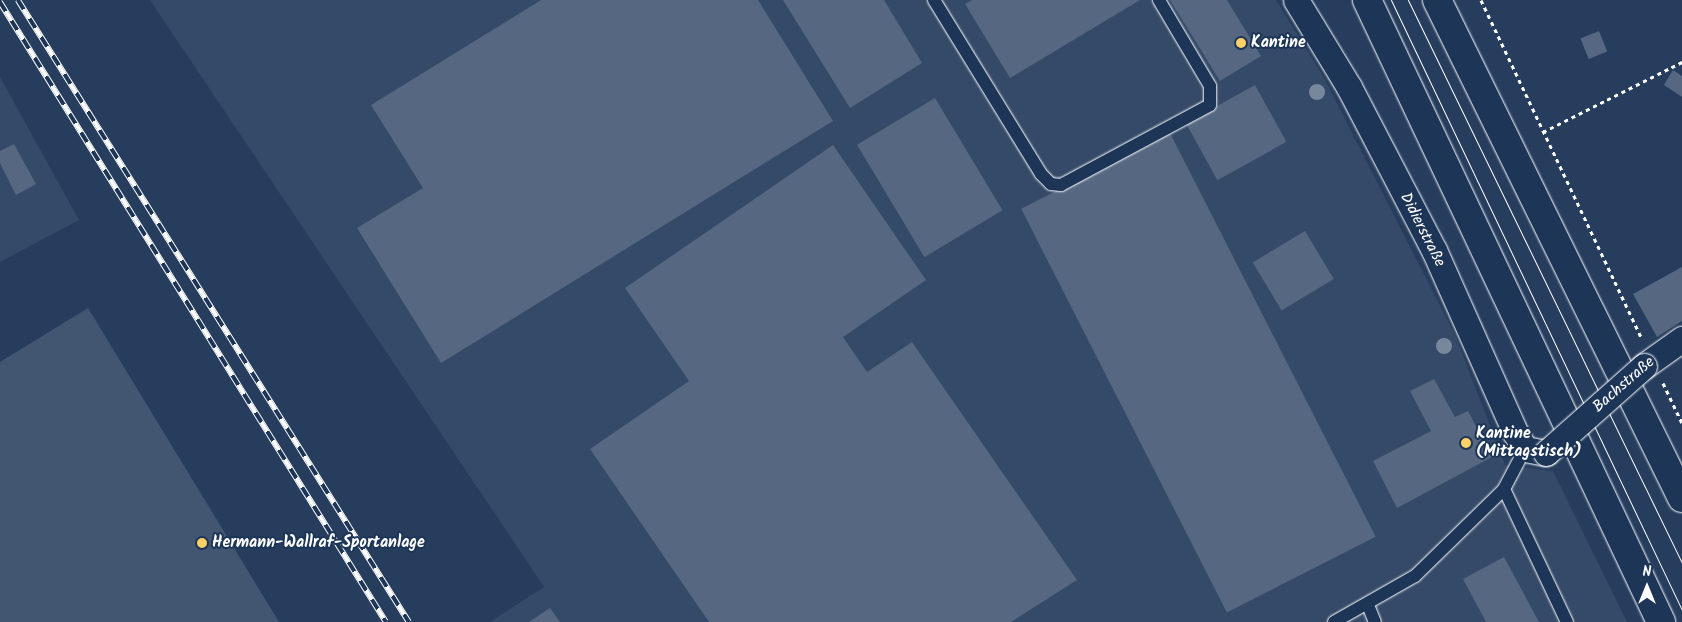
<!DOCTYPE html>
<html>
<head>
<meta charset="utf-8">
<style>
  body { margin:0 }
  #map { position:relative; width:1682px; height:622px; overflow:hidden; background:#263d5e; font-family:Kalam,sans-serif }
  div>[style] { position:absolute }
  [style*='--x'] { left:calc(var(--x)*1px); top:calc(var(--y)*1px); width:calc(var(--w)*1px); rotate:calc(var(--a)*1deg) }
  .built>* { inset:0; background:#344a68 }
  .green>* { inset:0; background:#425672 }
  .building>* { inset:0; background:#556781; transform-origin:0 0 }
  .path>* { height:3px; margin-top:-1.5px; transform-origin:0; background:repeating-linear-gradient(90deg,#fff 0 4px,transparent 0 8px) }
  .roads { filter:drop-shadow(0 0 1px #fff) drop-shadow(0 0 1px #fff) }
  .lane>* { height:12px; margin:-6px; padding:0 6px; transform-origin:6px; border-radius:6px; background:#1d3557 }
  .street>* { height:25px; margin:-12.5px; padding:0 12.5px; transform-origin:12.5px; border-radius:12.5px; background:#1d3557 }
  .highway>* { height:28px; margin:-14px; padding:0 14px; transform-origin:14px; border-radius:14px; background:#1d3557 }
  .tram>* { height:1px; margin:-0.5px; padding:0 0.5px; transform-origin:0.5px; border-radius:0.5px; background:#fff }
  .rail>* { height:5.5px; margin-top:-2.75px; transform-origin:0; background:repeating-linear-gradient(90deg,#1d3557 0 11px,#fff 0 22px); box-sizing:border-box; border-block:1px solid #fff }
  .bridges { filter:drop-shadow(0 0 1px #fff) drop-shadow(0 0 1px #fff) }
  .street-bridge>* { height:25px; margin:-12.5px; padding:0 12.5px; transform-origin:12.5px; border-radius:12.5px; background:#1d3557 }
  .trees>* { width:16px; height:16px; margin:-8px; border-radius:50%; background:#79879c }
  .dots>* { width:14px; height:14px; translate:-50% -50%; box-sizing:border-box; border:2px solid #1d3557; border-radius:50% }
  span { translate:-50% -50%; white-space:nowrap; text-align:center; line-height:1.15; -webkit-text-stroke:4px #1d3557; paint-order:stroke }
  .poi-label { font-size:16px; color:#fff; font-weight:700 }
  .left { translate:0 -50%; text-align:left }
  .street-label { font-size:16px; color:#fff }
  .north { position:absolute; left:1622px; top:562px; width:50px; height:50px; -webkit-text-stroke:4px #1d3557; paint-order:stroke; rotate:0deg; font-size:14px; font-weight:700; line-height:20px; text-align:center; color:#fff }
  .north::after { content:''; display:block; margin:auto; width:18px; height:22px; background:#fff; clip-path:polygon(50% 0,100% 100%,50% 72%,0 100%) }
</style>
</head>
<body>
<div id="map">
  <div class="built">
    <i style="clip-path:polygon(150px 0,1276px 0,1323px 76px,1456px 337px,1505px 465px,1553px 471px,1627px 622px,490px 622px,544px 587px)"></i>
    <i style="clip-path:polygon(0 77px,79px 220px,0 262px)"></i>
  </div>
  <div class="green">
    <i style="clip-path:polygon(88px 308px,279px 622px,0 622px,0 362px)"></i>
  </div>
  <div class="building">
    <i style="clip-path:polygon(541px 0,758px 0,833px 121px,441px 363px,357px 228px,423px 188px,371px 105px)"></i>
    <i style="clip-path:polygon(783px 0,884px 0,922px 63px,850px 108px)"></i>
    <i style="clip-path:polygon(972px 0,1140px 0,1010px 78px,965px 4px)"></i>
    <i style="clip-path:polygon(1170px 0,1227px 0,1261px 56px,1220px 81px)"></i>
    <i style="left:1599px;top:31px;width:22px;height:20px;rotate:68deg"></i>
    <i style="clip-path:polygon(1673px 70px,1682px 76px,1682px 97px,1664px 85px)"></i>
    <i style="left:1255px;top:85px;width:65px;height:79px;rotate:61deg"></i>
    <i style="left:935px;top:98px;width:131px;height:91px;rotate:59deg"></i>
    <i style="left:1170px;top:133px;width:453px;height:167px;rotate:63deg"></i>
    <i style="clip-path:polygon(14px 144px,36px 184px,16px 195px,0 163px,0 151px)"></i>
    <i style="clip-path:polygon(833px 145px,926px 280px,843px 337px,867px 372px,912px 342px,1077px 580px,1011px 622px,709px 622px,590px 449px,689px 381px,625px 288px)"></i>
    <i style="left:1305px;top:231px;width:56px;height:61px;rotate:59deg"></i>
    <i style="clip-path:polygon(1682px 267px,1682px 321px,1657px 337px,1633px 294px)"></i>
    <i style="clip-path:polygon(1434px 379px,1455px 417px,1468px 411px,1492px 457px,1397px 508px,1373px 461px,1431px 431px,1410px 391px)"></i>
    <i style="clip-path:polygon(1504px 557px,1539px 622px,1486px 622px,1463px 579px)"></i>
    <i style="clip-path:polygon(550px 608px,560px 622px,529px 622px)"></i>
  </div>
  <div class="path">
    <i style="--x:1481;--y:0;--w:375;--a:64.6"></i>
    <i style="--x:1543;--y:132;--w:156;--a:-26.7"></i>
    <i style="--x:1663;--y:383;--w:44;--a:64.6"></i>
  </div>
  <div class="roads">
    <div class="lane">
      <i style="--x:934;--y:0;--w:204;--a:58.4"></i>
      <i style="--x:1041;--y:174;--w:14;--a:45"></i>
      <i style="--x:1051;--y:184;--w:10;--a:6"></i>
      <i style="--x:1061;--y:185;--w:169;--a:-28.2"></i>
      <i style="--x:1210;--y:105;--w:19;--a:-90"></i>
      <i style="--x:1210;--y:86;--w:100;--a:-120.7"></i>
      <i style="--x:1525;--y:449;--w:45;--a:117.7"></i>
      <i style="--x:1504;--y:489;--w:147;--a:64.7"></i>
      <i style="--x:1368;--y:605;--w:18;--a:68"></i>
      <i style="--x:1334;--y:622;--w:93;--a:-29.6"></i>
      <i style="--x:1415;--y:576;--w:124;--a:-44.3"></i>
    </div>
    <div class="street">
      <i style="--x:1296;--y:0;--w:102;--a:58.7"></i>
      <i style="--x:1349;--y:87;--w:184;--a:62.5"></i>
      <i style="--x:1434;--y:250;--w:201;--a:66"></i>
      <i style="--x:1516;--y:434;--w:17;--a:59"></i>
      <i style="--x:1525;--y:449;--w:21;--a:11"></i>
      <i style="--x:1644;--y:366;--w:47;--a:-35.4"></i>
    </div>
    <div class="highway">
      <i style="--x:1367;--y:0;--w:688;--a:64.7"></i>
      <i style="--x:1437;--y:0;--w:555;--a:63.8"></i>
    </div>
  </div>
  <div class="tram">
    <i style="--x:1391;--y:0;--w:676;--a:64.5"></i>
    <i style="--x:1408;--y:0;--w:626;--a:64.05"></i>
  </div>
  <div class="rail">
    <i style="--x:18;--y:0;--w:735;--a:57.85"></i>
    <i style="--x:0;--y:2;--w:730;--a:58.09"></i>
  </div>
  <div class="bridges">
    <div class="street-bridge">
      <i style="--x:1546;--y:453;--w:131;--a:-41.6"></i>
    </div>
  </div>
  <div class="trees">
    <i style="left:1317px;top:92px"></i>
    <i style="left:1444px;top:346px"></i>
  </div>
  <div class="dots">
    <i style="left:1241px;top:43px;background:#ffd166"></i>
    <i style="left:1466px;top:443px;background:#ffd166"></i>
    <i style="left:202px;top:543px;background:#ffd166"></i>
  </div>
  <div class="poi-label">
    <span class="left" style="left:1251px;top:43px">Kantine</span>
    <span class="left" style="left:1476px;top:443px">Kantine<br>(Mittagstisch)</span>
    <span class="left" style="left:212px;top:543px">Hermann-Wallraf-Sportanlage</span>
  </div>
  <div class="street-label">
    <span style="left:1422px;top:230px;rotate:63deg">Didierstraße</span>
    <span style="left:1624px;top:385px;rotate:-41deg">Bachstraße</span>
  </div>
  <div class="north">N</div>
</div>
</body>
</html>
